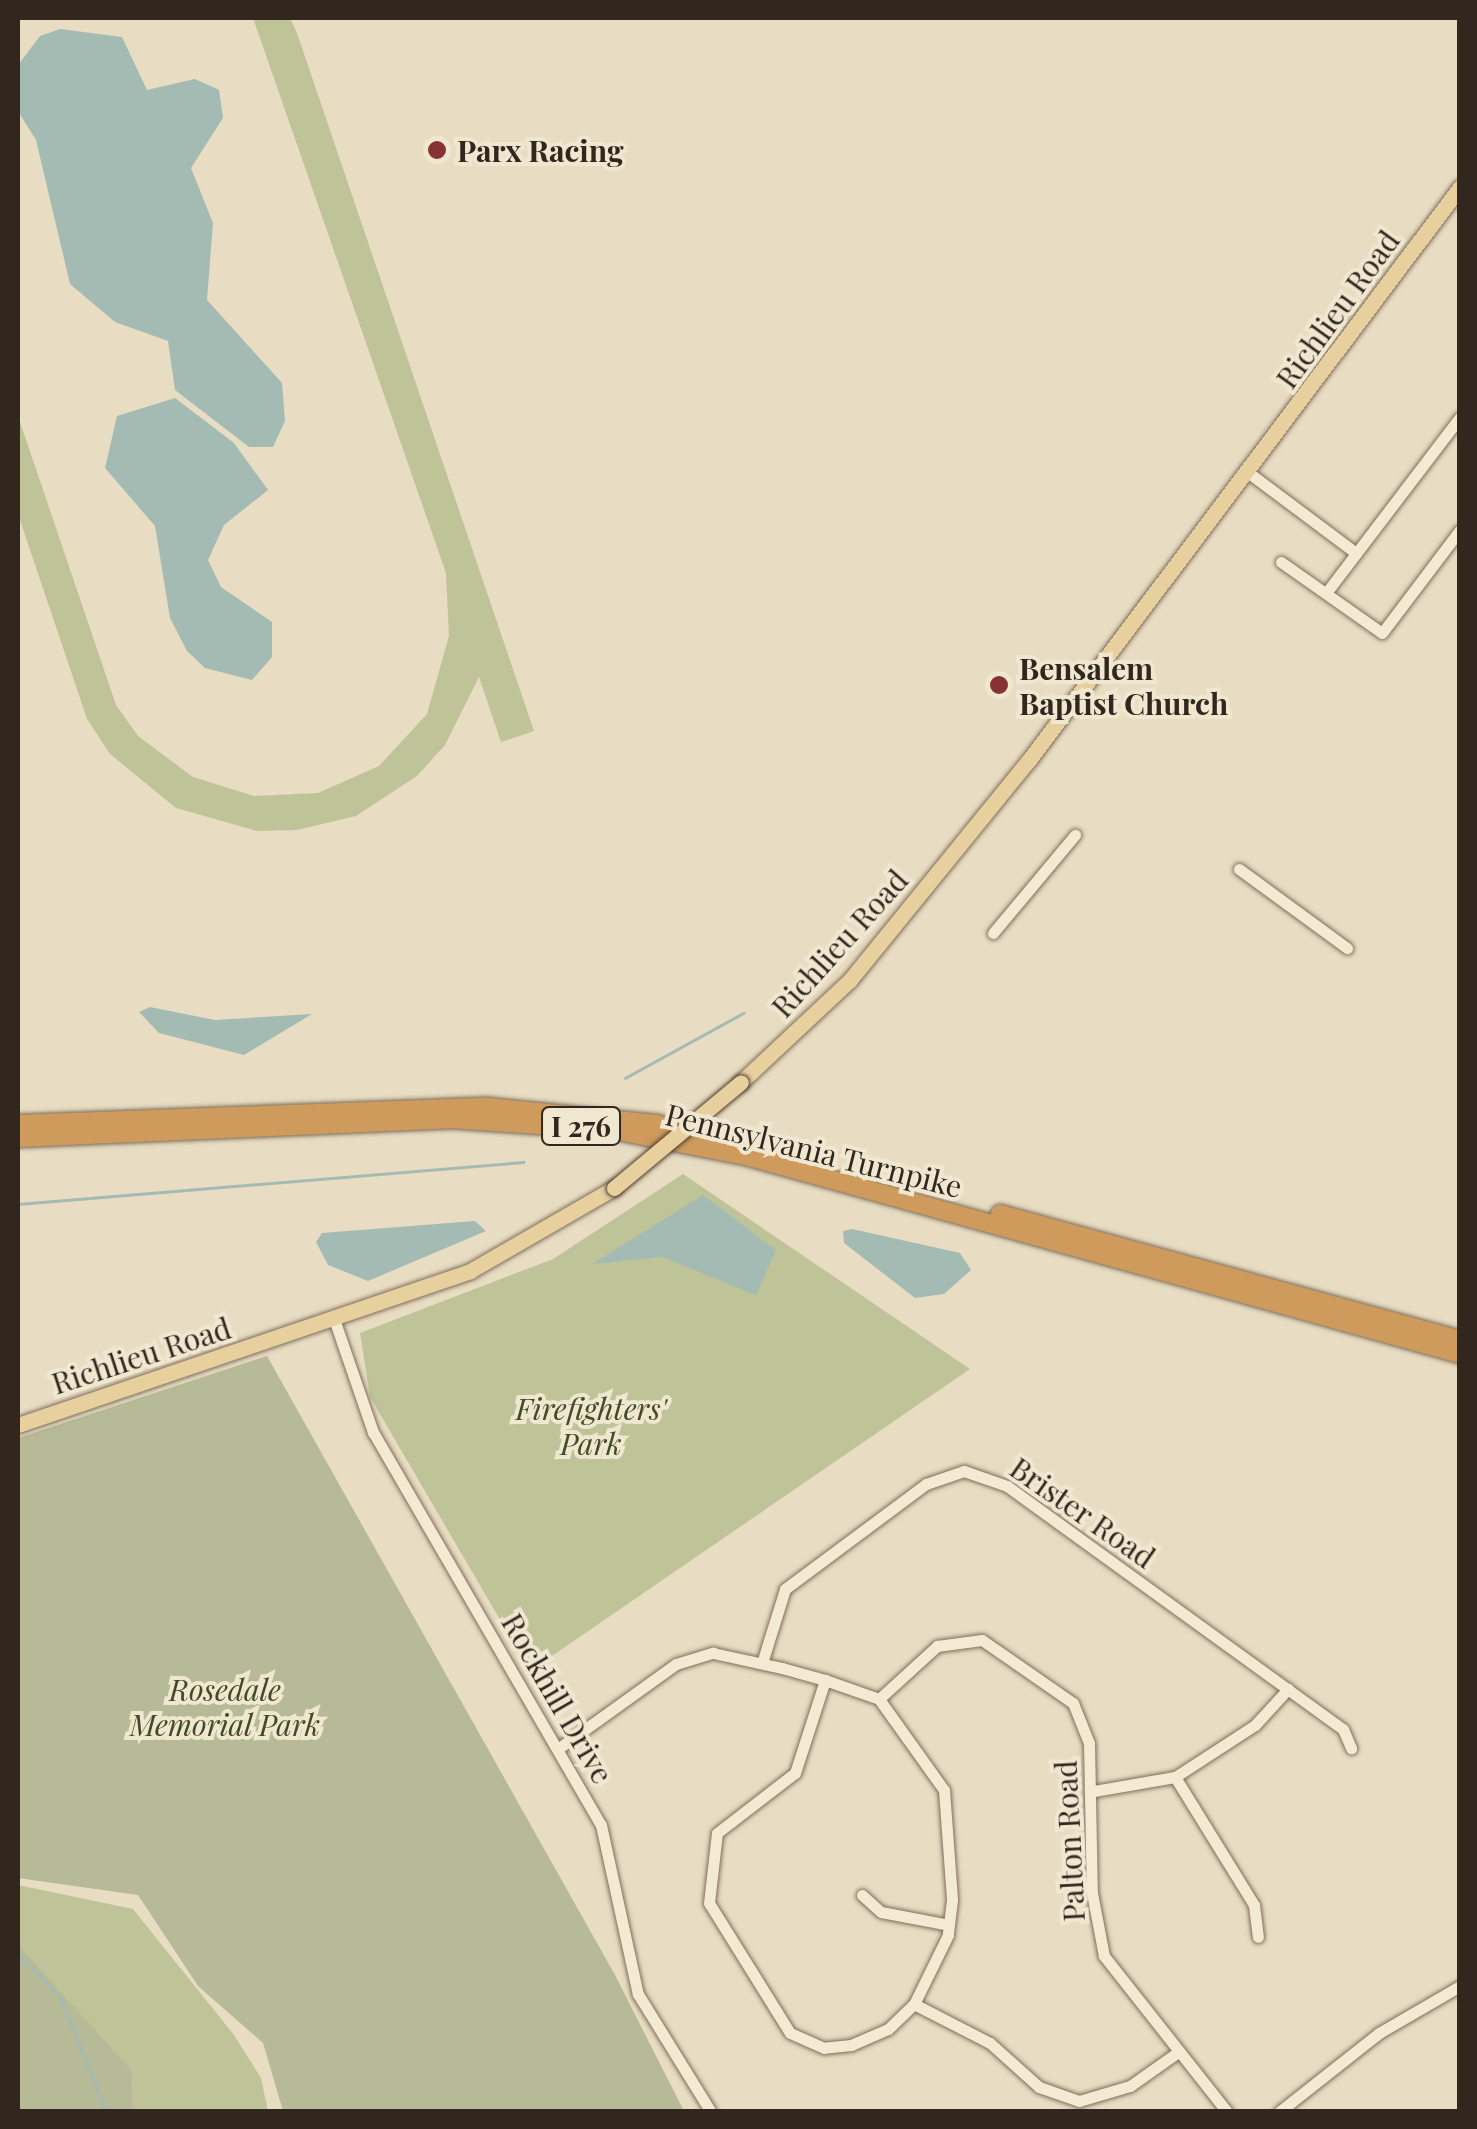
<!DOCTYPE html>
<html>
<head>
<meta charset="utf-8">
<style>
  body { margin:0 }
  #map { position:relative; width:1477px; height:2129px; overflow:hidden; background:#e8dcc2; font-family:"Playfair Display",serif }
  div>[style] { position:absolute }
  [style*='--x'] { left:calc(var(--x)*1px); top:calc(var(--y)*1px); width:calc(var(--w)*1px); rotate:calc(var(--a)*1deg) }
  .green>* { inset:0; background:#bfc498 }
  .cemetery>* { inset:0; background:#b6ba96 }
  .water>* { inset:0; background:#a4bbb4 }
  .stream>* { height:2.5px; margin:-1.25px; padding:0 1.25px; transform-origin:1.25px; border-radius:1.25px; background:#a4bbb4 }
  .roads { filter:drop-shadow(0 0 2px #7f6e5c) drop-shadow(0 0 2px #7f6e5c) }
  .minor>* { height:11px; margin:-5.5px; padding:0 5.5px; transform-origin:5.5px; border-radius:5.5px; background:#f4ead4 }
  .major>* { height:15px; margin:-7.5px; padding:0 7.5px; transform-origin:7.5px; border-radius:7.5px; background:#e7d09e }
  .highway>* { height:18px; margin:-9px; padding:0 9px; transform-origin:9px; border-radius:9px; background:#ce9b5c }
  .bridges { filter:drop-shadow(0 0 2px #4e3d2f) drop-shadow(0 0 2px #4e3d2f) }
  .major-bridge>* { height:15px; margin:-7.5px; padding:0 7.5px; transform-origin:7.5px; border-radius:7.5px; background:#e7d09e }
  .dots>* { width:28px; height:28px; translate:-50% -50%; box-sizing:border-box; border:5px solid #f0e7d1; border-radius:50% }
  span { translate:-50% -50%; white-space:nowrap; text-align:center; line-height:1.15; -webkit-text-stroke:8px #f0e7d1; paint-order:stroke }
  .shield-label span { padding:2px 8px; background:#f0e7d1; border:2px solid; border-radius:8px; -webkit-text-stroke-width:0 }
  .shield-label { font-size:28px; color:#31271e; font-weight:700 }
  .poi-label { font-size:30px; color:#31271e; font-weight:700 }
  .left { translate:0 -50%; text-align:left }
  .street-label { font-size:30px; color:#31271e }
  .park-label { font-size:30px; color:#424b27; font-style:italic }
  .frame { position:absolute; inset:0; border:20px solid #31271e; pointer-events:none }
</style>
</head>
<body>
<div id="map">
  <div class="green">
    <i style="clip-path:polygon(253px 18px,290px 18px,297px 33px,534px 731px,501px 742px,479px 677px,445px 745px,417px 776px,356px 816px,297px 830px,257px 831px,176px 808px,110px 754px,87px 719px,18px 514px,18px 416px,116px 705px,138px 736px,193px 777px,254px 796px,318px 793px,379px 766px,427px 714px,449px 636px,446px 573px)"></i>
    <i style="clip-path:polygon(683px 1174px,970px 1369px,530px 1671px,370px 1397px,360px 1333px,553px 1259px)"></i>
    <i style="clip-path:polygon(18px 1885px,133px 1909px,234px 2035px,261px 2078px,268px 2111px,133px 2111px,132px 2071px,18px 1961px)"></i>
  </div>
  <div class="cemetery">
    <i style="clip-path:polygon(267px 1356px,615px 1975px,684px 2111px,283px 2111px,263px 2043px,198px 1986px,138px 1895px,18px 1878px,18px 1438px)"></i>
    <i style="clip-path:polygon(18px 1945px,132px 2071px,133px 2111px,18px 2111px)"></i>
  </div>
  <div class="water">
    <i style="clip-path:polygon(60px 29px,122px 37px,147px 90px,195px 79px,219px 90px,223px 118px,191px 168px,213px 223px,207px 300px,282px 383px,285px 421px,273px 447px,249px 447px,175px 390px,168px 341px,115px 322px,70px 284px,36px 140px,18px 111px,18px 65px,40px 36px)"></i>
    <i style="clip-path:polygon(175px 398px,234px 443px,268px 490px,224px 525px,208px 560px,221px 587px,272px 622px,272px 657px,252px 680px,205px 668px,187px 651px,170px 618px,155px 526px,105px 468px,117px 416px)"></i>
    <i style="clip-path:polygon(150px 1007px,215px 1020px,312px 1014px,244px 1055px,159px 1033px,139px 1012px)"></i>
    <i style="clip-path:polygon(703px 1195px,776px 1250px,756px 1295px,662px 1257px,592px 1264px)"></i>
    <i style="clip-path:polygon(475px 1221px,486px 1231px,368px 1281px,328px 1265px,316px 1242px,322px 1233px)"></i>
    <i style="clip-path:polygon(852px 1229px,960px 1253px,971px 1270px,944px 1294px,915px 1298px,844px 1243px,843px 1231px)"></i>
  </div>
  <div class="stream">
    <i style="--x:625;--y:1078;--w:135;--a:-28.8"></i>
    <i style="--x:18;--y:1204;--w:507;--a:-4.75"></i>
    <i style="--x:18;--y:1954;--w:59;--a:45"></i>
    <i style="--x:60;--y:1996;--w:125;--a:67.9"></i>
  </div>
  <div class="roads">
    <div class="minor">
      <i style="--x:1249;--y:473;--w:134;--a:36.8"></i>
      <i style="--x:1281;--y:562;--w:123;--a:35.1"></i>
      <i style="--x:1382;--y:633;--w:129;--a:-52.9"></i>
      <i style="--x:1326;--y:593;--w:221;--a:-52.7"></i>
      <i style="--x:1239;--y:869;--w:134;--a:36.2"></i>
      <i style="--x:993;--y:933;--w:128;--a:-50.1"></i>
      <i style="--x:334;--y:1319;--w:120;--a:71"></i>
      <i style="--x:373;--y:1432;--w:454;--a:59.9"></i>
      <i style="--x:601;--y:1825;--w:173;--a:77.7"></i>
      <i style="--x:638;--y:1994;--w:139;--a:58.3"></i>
      <i style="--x:762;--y:1663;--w:77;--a:-72.7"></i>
      <i style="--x:785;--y:1589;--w:176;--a:-36.7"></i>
      <i style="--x:926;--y:1484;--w:40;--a:-18.9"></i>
      <i style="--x:964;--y:1471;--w:46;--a:19.2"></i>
      <i style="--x:1007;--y:1486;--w:415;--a:35.9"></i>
      <i style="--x:1343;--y:1729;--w:21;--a:67"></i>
      <i style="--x:879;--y:1699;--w:79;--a:-42.4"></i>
      <i style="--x:937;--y:1646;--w:45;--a:-7.6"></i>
      <i style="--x:982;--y:1640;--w:111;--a:34.7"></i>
      <i style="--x:1073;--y:1703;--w:43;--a:68.2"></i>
      <i style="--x:1089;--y:1743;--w:150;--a:88.9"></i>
      <i style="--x:1092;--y:1893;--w:64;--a:79.2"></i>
      <i style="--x:1104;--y:1956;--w:199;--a:51.7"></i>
      <i style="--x:559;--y:1748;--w:144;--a:-35.7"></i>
      <i style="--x:676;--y:1664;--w:39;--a:-17"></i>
      <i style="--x:713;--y:1653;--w:71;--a:12.3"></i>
      <i style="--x:782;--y:1668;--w:45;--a:15.6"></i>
      <i style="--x:825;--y:1680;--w:57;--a:19.4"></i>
      <i style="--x:879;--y:1699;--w:112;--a:54.5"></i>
      <i style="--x:944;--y:1790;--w:110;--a:85.8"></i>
      <i style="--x:952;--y:1900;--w:35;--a:97"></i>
      <i style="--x:948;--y:1935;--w:77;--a:116.2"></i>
      <i style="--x:914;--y:2004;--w:36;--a:136"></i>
      <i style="--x:888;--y:2029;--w:40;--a:156.6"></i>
      <i style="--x:851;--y:2045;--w:27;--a:174"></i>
      <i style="--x:824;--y:2048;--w:37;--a:-156"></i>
      <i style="--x:790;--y:2033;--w:153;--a:-121.9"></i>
      <i style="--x:709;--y:1903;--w:70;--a:-83.5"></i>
      <i style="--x:717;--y:1833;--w:98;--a:-37.6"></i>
      <i style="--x:795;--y:1773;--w:98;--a:-72.1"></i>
      <i style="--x:1175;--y:1777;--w:150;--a:58.3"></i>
      <i style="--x:1254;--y:1905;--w:32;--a:83"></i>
      <i style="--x:1094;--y:1791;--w:82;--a:-9.8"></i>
      <i style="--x:1175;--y:1777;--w:95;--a:-33"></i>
      <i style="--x:1255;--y:1725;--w:49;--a:-47.5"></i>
      <i style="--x:862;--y:1895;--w:25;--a:42"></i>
      <i style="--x:881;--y:1912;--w:69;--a:10.8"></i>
      <i style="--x:914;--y:2004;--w:85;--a:27.2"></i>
      <i style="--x:990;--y:2043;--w:66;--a:41.9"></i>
      <i style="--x:1039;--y:2087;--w:42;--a:19.3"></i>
      <i style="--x:1079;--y:2101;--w:53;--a:-16.4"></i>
      <i style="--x:1130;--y:2086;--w:59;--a:-35.3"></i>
      <i style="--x:1279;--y:2112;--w:127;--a:-38.3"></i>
      <i style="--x:1379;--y:2033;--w:94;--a:-30.1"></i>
    </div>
    <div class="major">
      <i style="--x:741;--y:1082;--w:149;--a:-43.1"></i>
      <i style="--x:850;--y:980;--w:284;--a:-50.9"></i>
      <i style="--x:1029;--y:760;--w:717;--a:-53.05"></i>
      <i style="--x:18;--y:1425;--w:478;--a:-18.8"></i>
      <i style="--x:470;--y:1271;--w:166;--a:-30"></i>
    </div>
    <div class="highway">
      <i style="--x:18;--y:1124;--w:470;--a:-2.1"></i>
      <i style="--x:488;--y:1107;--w:169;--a:5.8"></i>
      <i style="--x:656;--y:1124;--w:149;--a:13.6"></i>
      <i style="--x:18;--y:1138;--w:432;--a:-2.5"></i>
      <i style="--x:450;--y:1119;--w:163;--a:3.9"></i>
      <i style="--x:613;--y:1130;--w:140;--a:11.1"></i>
      <i style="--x:750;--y:1157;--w:737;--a:15.51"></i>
      <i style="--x:1000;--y:1214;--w:477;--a:15.3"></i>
    </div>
  </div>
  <div class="bridges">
    <div class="major-bridge">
      <i style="--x:614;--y:1188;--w:165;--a:-39.8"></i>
    </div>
  </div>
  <div class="dots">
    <i style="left:437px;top:150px;background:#873334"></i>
    <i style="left:999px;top:685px;background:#873334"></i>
  </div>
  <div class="shield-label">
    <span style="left:581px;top:1126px">I 276</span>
  </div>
  <div class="poi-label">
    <span class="left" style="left:457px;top:150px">Parx Racing</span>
    <span class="left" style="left:1019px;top:685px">Bensalem<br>Baptist Church</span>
  </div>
  <div class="street-label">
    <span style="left:1337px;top:309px;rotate:-54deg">Richlieu Road</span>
    <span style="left:839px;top:943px;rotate:-48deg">Richlieu Road</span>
    <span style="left:814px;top:1150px;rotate:14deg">Pennsylvania Turnpike</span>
    <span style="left:141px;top:1355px;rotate:-18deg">Richlieu Road</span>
    <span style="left:1083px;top:1512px;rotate:35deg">Brister Road</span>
    <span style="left:558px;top:1698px;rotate:60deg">Rockhill Drive</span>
    <span style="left:1069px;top:1841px;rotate:-93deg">Palton Road</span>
  </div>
  <div class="park-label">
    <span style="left:591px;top:1425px">Firefighters'<br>Park</span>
    <span style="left:225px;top:1706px">Rosedale<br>Memorial Park</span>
  </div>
  <div class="frame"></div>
</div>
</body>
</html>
